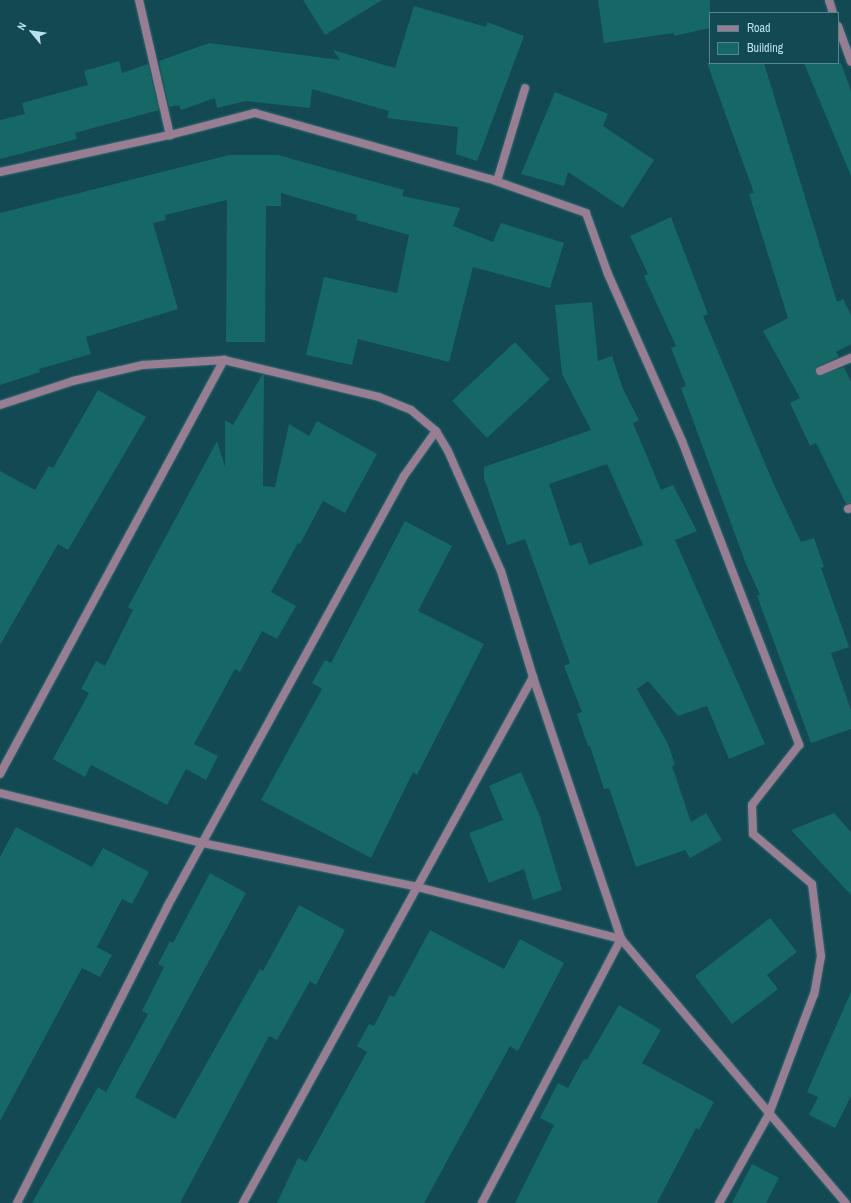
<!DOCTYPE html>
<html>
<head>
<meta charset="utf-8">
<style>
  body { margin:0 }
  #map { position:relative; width:851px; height:1203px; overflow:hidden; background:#134952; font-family:"Archivo Narrow",sans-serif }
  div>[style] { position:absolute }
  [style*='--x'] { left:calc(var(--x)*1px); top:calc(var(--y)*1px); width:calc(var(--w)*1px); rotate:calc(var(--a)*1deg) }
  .building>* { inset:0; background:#156866; transform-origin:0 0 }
  .roads { filter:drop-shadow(0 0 1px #346871) drop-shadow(0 0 1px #346871) }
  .service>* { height:8px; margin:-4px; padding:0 4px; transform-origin:4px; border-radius:4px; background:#977e93 }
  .minor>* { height:8px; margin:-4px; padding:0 4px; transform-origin:4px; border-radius:4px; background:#977e93 }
  .tertiary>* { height:8px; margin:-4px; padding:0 4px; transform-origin:4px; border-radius:4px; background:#977e93 }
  span { translate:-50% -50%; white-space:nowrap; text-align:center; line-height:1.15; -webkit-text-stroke:3px #134952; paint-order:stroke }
  .legend { position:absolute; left:709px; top:12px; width:130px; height:52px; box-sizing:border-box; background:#134952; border:1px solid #558790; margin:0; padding:5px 7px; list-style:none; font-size:12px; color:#b8e3ed }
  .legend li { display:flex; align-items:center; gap:8px; height:20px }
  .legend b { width:20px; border:1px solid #558790 }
  .north { position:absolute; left:12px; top:12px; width:40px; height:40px; -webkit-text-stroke:3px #134952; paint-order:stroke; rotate:299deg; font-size:11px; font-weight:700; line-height:16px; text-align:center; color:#b8e3ed }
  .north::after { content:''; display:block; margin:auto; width:14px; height:18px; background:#b8e3ed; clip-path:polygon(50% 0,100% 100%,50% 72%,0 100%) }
</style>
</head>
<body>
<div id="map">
  <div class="building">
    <i style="clip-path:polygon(303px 0,382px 0,325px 35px)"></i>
    <i style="clip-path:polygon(598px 0,710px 0,710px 28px,674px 36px,674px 33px,604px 43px)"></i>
    <i style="clip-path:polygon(414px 6px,486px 27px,487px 22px,524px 36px,477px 161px,456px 154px,458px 127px,387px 118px,389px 111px,312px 89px,310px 108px,246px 101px,217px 108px,215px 98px,181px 110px,179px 105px,169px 107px,159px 61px,209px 43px,340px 60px,333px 50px,395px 68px)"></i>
    <i style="clip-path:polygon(119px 61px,122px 73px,148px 64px,159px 110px,75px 133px,77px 139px,0 159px,0 120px,25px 114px,22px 103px,88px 85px,84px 71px)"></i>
    <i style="clip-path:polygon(707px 63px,764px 63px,837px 302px,843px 299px,851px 315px,851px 344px,836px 352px,839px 357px,818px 366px,815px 371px,820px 376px,844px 367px,851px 382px,851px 503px,846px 504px,816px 443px,810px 446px,790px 403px,800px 398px,763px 331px,788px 318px,749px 194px,754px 193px)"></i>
    <i style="clip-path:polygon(804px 63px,841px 63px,851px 91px,851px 176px)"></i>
    <i style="clip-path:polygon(555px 92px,608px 114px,603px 126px,654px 160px,623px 208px,568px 172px,564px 186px,521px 174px)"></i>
    <i style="clip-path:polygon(229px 155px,278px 155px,404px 190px,402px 196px,460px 208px,453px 226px,493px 242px,501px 223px,564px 243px,550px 288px,473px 267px,449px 362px,358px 339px,352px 365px,306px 355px,324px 277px,397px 293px,409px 235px,356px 220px,357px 215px,281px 193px,281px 206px,266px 206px,265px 342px,226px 342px,227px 200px,165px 215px,166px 220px,153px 223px,178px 309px,86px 337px,91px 354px,39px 369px,40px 372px,0 385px,0 213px)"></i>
    <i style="clip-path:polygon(671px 217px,708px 314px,703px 316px,775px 487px,801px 542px,814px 538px,824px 567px,821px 568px,849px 647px,831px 653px,851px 710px,851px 729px,811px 743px,757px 596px,760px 595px,746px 564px,681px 388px,686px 386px,671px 348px,676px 346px,644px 276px,648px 274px,630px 236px)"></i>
    <i style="clip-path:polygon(evenodd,592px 302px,598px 361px,612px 356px,623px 389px,639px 420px,633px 423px,661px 490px,673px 485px,697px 531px,675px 540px,765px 744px,729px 759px,707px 706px,678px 716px,648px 681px,637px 689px,668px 744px,675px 765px,672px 766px,691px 822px,706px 813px,722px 840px,690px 858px,685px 850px,636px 867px,609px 788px,604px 789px,590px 746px,588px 746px,577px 714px,582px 712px,564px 666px,570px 663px,525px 539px,507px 545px,484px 478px,484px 467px,591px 430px,562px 374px,555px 305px,592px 302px,607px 464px,643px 545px,589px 565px,581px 542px,570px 546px,549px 484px,607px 464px)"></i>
    <i style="left:515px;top:342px;width:51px;height:86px;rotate:47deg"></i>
    <i style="clip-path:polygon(262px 375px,264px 375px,263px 486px,275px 487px,289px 424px,309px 436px,317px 421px,377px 454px,345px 513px,323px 501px,300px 544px,298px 543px,271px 592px,296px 606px,277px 639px,262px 631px,240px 672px,235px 669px,194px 744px,218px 756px,206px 780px,186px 769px,167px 805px,91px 765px,85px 777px,53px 759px,89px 693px,81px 689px,96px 661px,105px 666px,133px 610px,128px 607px,217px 441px,225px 467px,225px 420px,233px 425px)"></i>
    <i style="clip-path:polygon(98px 390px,146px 417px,68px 550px,58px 544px,0 645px,0 471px,35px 490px,49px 466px,53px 468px)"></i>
    <i style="clip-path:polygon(405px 521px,452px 546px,418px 611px,484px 644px,417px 775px,413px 772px,371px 858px,261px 800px,322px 689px,312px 683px,325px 660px,331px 663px)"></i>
    <i style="clip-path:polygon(521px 772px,539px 814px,562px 890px,533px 900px,524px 869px,489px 883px,469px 833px,503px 820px,489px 786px)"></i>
    <i style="clip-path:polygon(834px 813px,851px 832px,851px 895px,791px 830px)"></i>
    <i style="clip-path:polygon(16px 827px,92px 867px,103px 848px,149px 872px,132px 904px,122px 899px,97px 947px,112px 955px,100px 977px,82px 968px,0 1121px,0 857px)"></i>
    <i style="clip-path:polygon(210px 873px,246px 893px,135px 1097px,175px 1119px,260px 969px,263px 971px,299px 905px,345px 930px,316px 985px,310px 981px,277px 1040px,269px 1036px,180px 1203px,32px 1203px,98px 1087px,106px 1092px,148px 1014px,142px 1011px,164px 967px,158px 964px,170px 941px,173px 943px)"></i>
    <i style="clip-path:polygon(770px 918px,797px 952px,767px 975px,778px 989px,732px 1024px,695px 976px)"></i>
    <i style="clip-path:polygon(430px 930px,504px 969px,520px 939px,564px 963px,518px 1051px,510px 1046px,424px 1203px,277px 1203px,298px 1158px,306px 1162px,367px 1052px,357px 1046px,369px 1024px,374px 1026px,390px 995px,394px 997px)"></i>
    <i style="clip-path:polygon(851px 992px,851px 1096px,835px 1128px,809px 1115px,818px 1097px,807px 1092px)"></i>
    <i style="clip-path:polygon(619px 1005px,661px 1030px,642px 1063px,714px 1102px,699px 1130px,696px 1128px,657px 1203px,515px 1203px,554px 1125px,540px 1118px,558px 1083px,568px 1088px,584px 1059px,587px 1060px)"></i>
    <i style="clip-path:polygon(752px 1164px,779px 1178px,766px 1203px,732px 1203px)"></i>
  </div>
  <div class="roads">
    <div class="service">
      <i style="--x:497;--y:181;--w:97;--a:-73.2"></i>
      <i style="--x:820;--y:371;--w:34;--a:-23"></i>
      <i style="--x:848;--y:509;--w:3;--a:-18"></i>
    </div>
    <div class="minor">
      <i style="--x:139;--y:0;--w:139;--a:77.1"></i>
      <i style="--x:829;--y:0;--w:14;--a:73"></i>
      <i style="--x:838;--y:26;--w:38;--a:70"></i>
      <i style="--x:0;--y:172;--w:174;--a:-12.3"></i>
      <i style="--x:170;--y:135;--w:88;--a:-14.5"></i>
      <i style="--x:255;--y:113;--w:244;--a:15.7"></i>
      <i style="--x:490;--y:179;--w:102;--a:19.5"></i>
      <i style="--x:586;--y:213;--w:65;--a:70.2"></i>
      <i style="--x:608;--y:274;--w:183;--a:66.1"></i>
      <i style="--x:682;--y:441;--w:326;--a:68.9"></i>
      <i style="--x:799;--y:745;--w:76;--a:128.1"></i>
      <i style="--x:752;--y:805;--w:29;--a:88"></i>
      <i style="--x:753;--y:834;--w:77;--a:40.3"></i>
      <i style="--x:812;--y:884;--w:73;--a:82.9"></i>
      <i style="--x:821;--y:956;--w:39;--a:100"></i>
      <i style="--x:814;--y:994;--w:128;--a:110.6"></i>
      <i style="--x:769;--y:1114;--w:102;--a:119.3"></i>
      <i style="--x:0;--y:405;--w:77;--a:-18.2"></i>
      <i style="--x:73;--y:381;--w:72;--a:-12.9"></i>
      <i style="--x:143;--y:365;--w:81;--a:-3.5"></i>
      <i style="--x:224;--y:360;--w:159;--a:13.4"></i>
      <i style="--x:379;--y:397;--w:35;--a:22"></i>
      <i style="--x:411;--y:410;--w:33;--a:40"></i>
      <i style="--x:436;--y:431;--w:23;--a:59"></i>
      <i style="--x:448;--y:451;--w:131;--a:66.2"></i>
      <i style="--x:501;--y:571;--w:111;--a:73.2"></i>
      <i style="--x:533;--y:677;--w:276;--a:71.4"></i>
      <i style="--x:621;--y:939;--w:298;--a:117.8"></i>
      <i style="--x:0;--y:774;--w:471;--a:-61.6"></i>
      <i style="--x:17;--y:1203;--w:332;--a:-63.1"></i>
      <i style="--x:167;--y:907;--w:492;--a:-61.2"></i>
      <i style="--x:404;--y:476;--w:55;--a:-54.6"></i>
      <i style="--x:243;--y:1203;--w:601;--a:-61.13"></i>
    </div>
    <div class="tertiary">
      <i style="--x:0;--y:793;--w:208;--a:13.9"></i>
      <i style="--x:202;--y:843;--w:220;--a:11.5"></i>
      <i style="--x:418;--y:887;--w:210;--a:14.4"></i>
      <i style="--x:621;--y:939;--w:347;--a:49.6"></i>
    </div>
  </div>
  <ul class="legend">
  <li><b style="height:5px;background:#977e93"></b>Road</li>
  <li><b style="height:11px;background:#156866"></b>Building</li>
  </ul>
  <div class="north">N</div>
</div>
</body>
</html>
